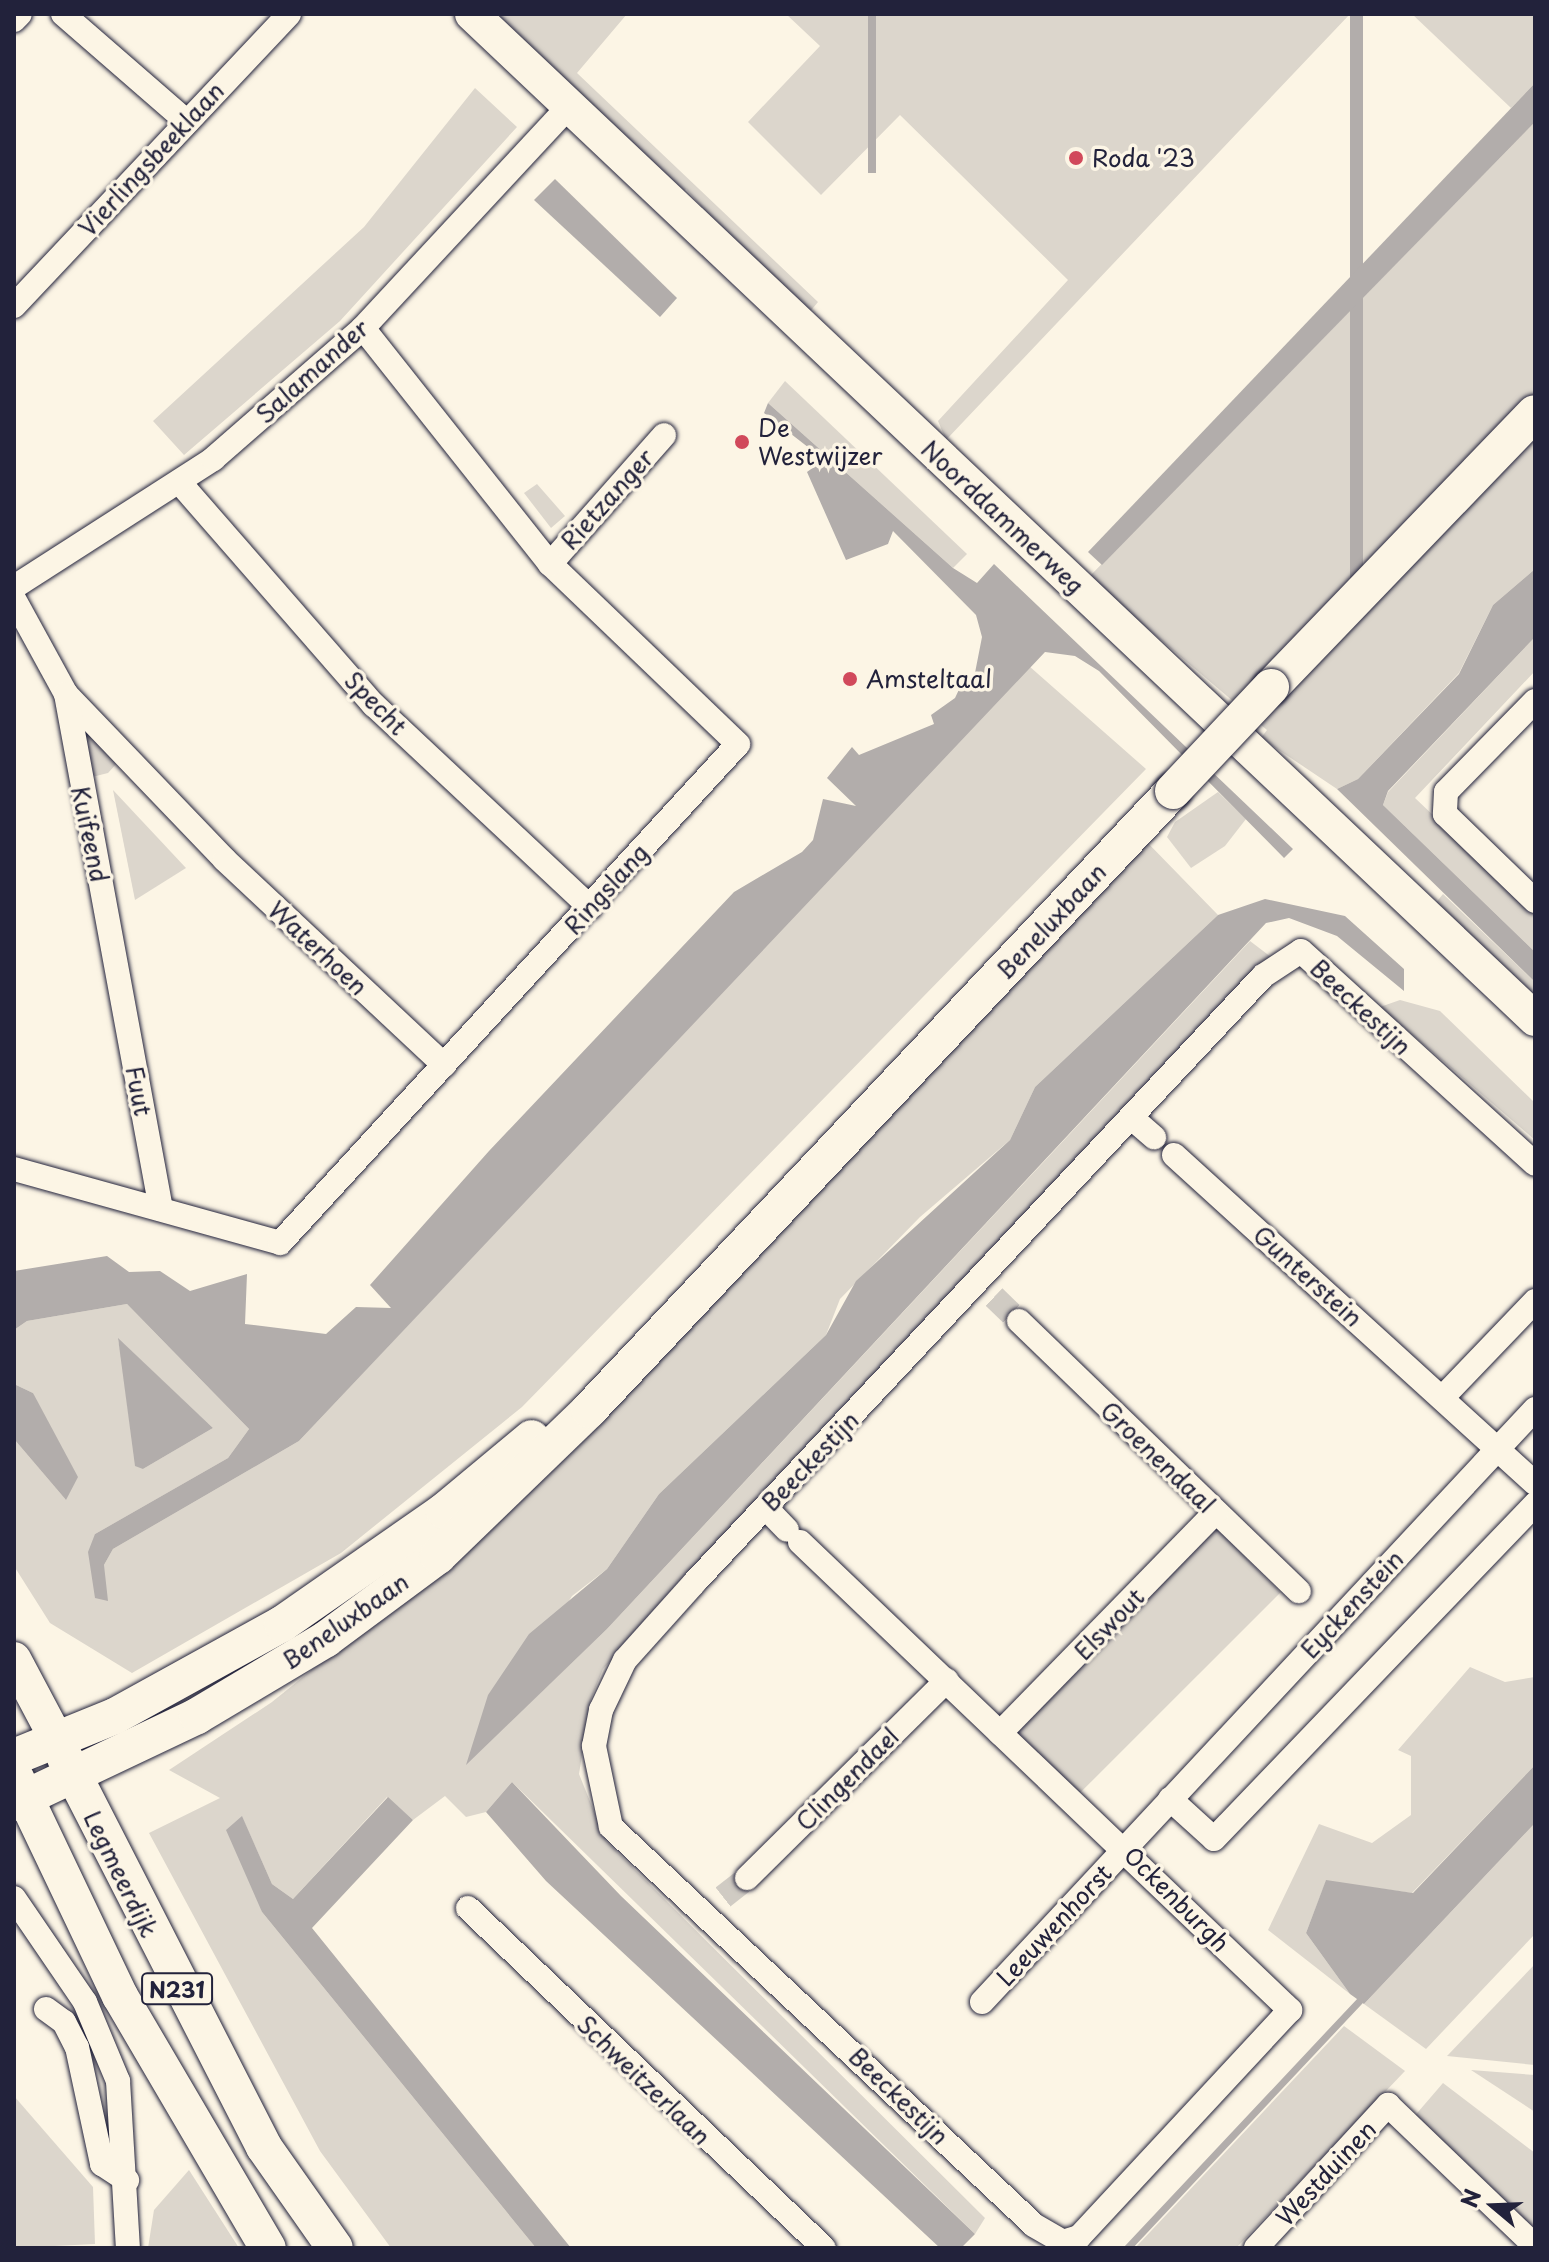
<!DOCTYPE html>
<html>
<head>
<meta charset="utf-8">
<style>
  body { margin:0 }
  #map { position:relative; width:1549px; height:2262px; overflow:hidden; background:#fcf5e5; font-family:"Playpen Sans",sans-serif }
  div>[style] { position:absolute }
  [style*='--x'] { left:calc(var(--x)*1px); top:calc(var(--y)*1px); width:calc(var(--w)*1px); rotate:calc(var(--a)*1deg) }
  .green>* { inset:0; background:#dcd6cc; transform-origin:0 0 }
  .water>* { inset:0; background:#b2adab; transform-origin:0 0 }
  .stream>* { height:7px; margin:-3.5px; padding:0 3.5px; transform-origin:3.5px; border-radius:3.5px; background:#b2adab }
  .street-tunnel>* { height:24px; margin-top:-12px; transform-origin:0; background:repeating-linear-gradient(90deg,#d0cbc3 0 24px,transparent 0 36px) }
  .roads { filter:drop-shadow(0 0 2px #22223b) drop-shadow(0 0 2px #22223b) }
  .street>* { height:24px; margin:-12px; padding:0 12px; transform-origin:12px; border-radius:12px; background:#fcf5e5 }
  .secondary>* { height:34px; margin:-17px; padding:0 17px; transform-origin:17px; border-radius:17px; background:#fcf5e5 }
  .primary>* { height:36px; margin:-18px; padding:0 18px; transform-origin:18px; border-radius:18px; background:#fcf5e5 }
  .bridges { filter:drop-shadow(0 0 2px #22223b) drop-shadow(0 0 2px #22223b) }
  .primary-bridge>* { height:36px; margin:-18px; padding:0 18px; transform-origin:18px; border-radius:18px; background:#fcf5e5 }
  .dots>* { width:22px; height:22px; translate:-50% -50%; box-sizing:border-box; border:4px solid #fcf5e5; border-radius:50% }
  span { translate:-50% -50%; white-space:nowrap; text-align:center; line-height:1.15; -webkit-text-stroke:7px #fcf5e5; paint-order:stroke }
  .shield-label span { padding:2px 6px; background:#fcf5e5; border:2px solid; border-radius:6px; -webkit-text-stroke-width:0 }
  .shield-label { font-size:22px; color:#22223b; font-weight:700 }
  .poi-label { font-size:24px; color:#22223b }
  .left { translate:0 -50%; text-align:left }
  .street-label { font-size:24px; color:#22223b }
  .frame { position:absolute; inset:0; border:16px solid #22223b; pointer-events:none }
  .north { position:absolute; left:1453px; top:2166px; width:80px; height:80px; -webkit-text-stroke:6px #fcf5e5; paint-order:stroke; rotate:289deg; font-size:22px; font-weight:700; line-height:32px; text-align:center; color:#22223b }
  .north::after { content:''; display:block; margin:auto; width:28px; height:36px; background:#22223b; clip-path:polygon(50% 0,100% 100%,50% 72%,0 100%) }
</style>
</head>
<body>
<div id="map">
  <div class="green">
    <i style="clip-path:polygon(494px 14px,627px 14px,577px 73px,818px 302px,803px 320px,686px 189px,676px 199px)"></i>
    <i style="clip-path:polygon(786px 14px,1350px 14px,946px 440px,938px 421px,1068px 280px,900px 115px,821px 195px,748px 122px,820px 46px)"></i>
    <i style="clip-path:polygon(1412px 14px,1535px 14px,1535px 83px,1511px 108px)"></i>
    <i style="clip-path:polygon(475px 88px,517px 127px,340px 321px,184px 455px,153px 421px,364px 227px)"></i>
    <i style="clip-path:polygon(1535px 122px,1535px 569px,1493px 605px,1459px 673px,1358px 779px,1337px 789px,1261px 738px,1267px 730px,1088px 578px)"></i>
    <i style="clip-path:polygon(785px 381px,967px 554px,953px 568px,768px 403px)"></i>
    <i style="clip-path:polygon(537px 484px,565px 516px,551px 528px,524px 493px)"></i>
    <i style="clip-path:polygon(1535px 637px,1535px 671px,1415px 798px,1535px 912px,1535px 952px,1383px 805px,1388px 792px)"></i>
    <i style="clip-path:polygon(evenodd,1029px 666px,1146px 769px,522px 1407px,341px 1553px,132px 1673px,50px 1623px,14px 1566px,14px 1439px,66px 1500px,33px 1393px,14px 1384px,14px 1330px,27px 1321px,127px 1304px,249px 1429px,228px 1458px,95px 1534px,104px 1565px,113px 1549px,299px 1441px,1029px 666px,118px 1339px,213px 1428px,143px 1469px,118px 1339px)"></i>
    <i style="clip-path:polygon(86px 724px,118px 762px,108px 773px,88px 778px)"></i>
    <i style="clip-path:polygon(113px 790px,186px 868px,135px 900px)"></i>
    <i style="clip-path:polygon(1218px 792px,1246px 819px,1225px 846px,1191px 868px,1167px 837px,1175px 822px)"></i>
    <i style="clip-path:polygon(1143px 838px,1218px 915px,1035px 1087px,1010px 1140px,920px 1217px,840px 1299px,826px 1335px,659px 1494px,607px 1569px,572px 1596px,467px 1763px,607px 1629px,1250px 941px,1271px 957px,1081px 1172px,603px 1669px,591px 1699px,579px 1774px,606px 1841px,985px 2218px,975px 2234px,512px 1782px,486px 1812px,466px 1817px,445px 1796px,413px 1820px,387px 1797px,293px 1899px,272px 1884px,242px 1817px,262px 1912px,536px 2248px,391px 2248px,320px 2151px,149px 1833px,220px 1798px,169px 1770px,272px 1702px,501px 1517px)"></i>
    <i style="clip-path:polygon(1443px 894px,1535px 982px,1535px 1015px,1430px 910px)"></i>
    <i style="clip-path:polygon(1400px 1000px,1440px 1011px,1535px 1103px,1535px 1140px,1380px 1007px)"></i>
    <i style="left:1214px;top:1526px;width:94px;height:288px;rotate:45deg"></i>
    <i style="clip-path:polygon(1470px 1667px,1505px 1682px,1535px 1677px,1535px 1765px,1412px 1893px,1326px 1881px,1306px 1933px,1350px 1994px,1268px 1930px,1319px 1824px,1372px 1843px,1411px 1815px,1411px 1756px,1398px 1750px)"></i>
    <i style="clip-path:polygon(1535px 1823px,1535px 1934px,1426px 2049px,1364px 2004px)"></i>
    <i style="clip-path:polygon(1535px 1964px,1535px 2065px,1447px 2056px)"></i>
    <i style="clip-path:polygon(1344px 2026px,1405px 2071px,1236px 2248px,1135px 2248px)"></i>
    <i style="clip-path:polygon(1471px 2070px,1535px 2075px,1535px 2112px)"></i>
    <i style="clip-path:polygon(1443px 2083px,1535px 2153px,1535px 2235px,1412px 2119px)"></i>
    <i style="clip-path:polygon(14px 2096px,93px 2187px,95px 2244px,14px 2248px)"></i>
    <i style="clip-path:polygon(189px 2170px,239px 2248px,148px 2248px,154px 2210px)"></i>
  </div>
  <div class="water">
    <i style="left:868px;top:14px;width:8px;height:159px"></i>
    <i style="left:1350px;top:14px;width:13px;height:587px"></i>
    <i style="clip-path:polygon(1535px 83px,1535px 122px,1102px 565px,1088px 552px)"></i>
    <i style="clip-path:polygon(555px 179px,677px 298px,660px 317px,534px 200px)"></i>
    <i style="clip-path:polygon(768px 403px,953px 568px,977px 583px,994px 564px,1293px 849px,1284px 858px,1099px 671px,1075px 656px,1045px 652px,299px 1441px,113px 1549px,104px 1565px,108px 1601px,95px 1598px,88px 1552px,95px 1534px,228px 1458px,249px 1429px,127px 1304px,27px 1321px,14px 1330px,14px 1271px,107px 1256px,129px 1272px,160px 1271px,190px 1291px,247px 1274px,245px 1324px,326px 1334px,356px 1307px,391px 1308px,370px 1285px,489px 1151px,734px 892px,802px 852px,813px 840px,823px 799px,856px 806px,827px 778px,852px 747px,859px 755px,934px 724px,931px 715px,955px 698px,963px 681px,973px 683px,982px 637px,976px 615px,893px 531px,888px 544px,846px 560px,807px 472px,818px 464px,813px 451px,764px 413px)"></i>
    <i style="clip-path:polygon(1535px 569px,1535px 637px,1388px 791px,1383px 805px,1535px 952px,1535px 982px,1337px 789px,1358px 779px,1459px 674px,1493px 605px)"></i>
    <i style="clip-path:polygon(1265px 899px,1345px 916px,1404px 969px,1404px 991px,1337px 936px,1289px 918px,1266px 923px,607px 1629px,466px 1765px,488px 1695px,529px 1634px,607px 1569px,659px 1494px,826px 1335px,856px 1281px,1010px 1140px,1035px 1087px,1218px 915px)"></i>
    <i style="clip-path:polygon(118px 1338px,213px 1428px,143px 1469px,135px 1466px)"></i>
    <i style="clip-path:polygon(14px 1384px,33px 1393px,78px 1477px,66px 1500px,14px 1439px)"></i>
    <i style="clip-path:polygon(1535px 1765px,1535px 1823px,1364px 2004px,1350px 1994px,1306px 1933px,1326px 1880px,1413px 1893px)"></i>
    <i style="clip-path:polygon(512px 1782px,621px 1896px,975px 2234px,961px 2248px,940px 2248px,546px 1881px,486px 1812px)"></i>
    <i style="clip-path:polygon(388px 1797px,413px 1820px,312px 1928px,571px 2248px,536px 2248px,262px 1912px,226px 1830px,242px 1816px,272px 1884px,293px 1899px)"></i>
  </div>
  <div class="stream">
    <i style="--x:1127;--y:2248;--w:346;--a:-46.8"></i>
  </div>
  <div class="street-tunnel">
    <i style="--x:994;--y:1297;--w:35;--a:44"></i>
    <i style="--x:723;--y:1897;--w:31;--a:-38"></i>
  </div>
  <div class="roads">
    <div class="street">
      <i style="--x:63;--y:14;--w:162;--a:41"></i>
      <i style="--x:14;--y:20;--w:8;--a:-45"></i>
      <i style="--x:14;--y:306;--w:401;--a:-46.7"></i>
      <i style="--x:180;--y:483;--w:295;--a:48.9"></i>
      <i style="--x:374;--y:705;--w:296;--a:43.1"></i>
      <i style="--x:550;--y:564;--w:172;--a:-48.5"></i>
      <i style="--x:14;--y:587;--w:237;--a:-32.7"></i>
      <i style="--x:213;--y:459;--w:199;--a:-41.1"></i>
      <i style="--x:363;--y:328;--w:303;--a:-47.1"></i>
      <i style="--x:14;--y:599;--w:108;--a:61.3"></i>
      <i style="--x:66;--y:694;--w:230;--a:46.2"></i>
      <i style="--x:225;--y:860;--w:300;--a:43.1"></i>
      <i style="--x:66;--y:694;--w:524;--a:79.55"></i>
      <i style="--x:1535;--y:701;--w:127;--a:134.4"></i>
      <i style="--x:1446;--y:792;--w:22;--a:93"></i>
      <i style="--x:1445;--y:814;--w:125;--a:44"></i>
      <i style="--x:1133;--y:1119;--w:28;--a:41"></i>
      <i style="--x:1174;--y:1155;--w:488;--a:42.3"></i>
      <i style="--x:14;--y:1169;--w:276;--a:15.5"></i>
      <i style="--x:280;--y:1243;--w:677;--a:-47.45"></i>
      <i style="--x:738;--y:744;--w:260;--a:-136.2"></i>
      <i style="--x:550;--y:564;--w:301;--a:-128.4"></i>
      <i style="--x:1019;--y:1321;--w:389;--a:44"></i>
      <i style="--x:1443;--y:1397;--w:133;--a:-46.2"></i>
      <i style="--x:766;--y:1508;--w:30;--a:46"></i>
      <i style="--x:800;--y:1542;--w:678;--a:43.68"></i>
      <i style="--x:1290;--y:2010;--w:310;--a:132.9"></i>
      <i style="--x:1079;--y:2237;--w:17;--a:163"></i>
      <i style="--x:1063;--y:2242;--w:34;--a:-150"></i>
      <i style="--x:1034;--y:2225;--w:581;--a:-136.74"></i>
      <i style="--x:611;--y:1827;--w:83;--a:-101.9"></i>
      <i style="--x:594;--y:1746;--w:37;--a:-79"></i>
      <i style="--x:601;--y:1710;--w:55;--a:-64.4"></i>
      <i style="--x:625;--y:1660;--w:103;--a:-48.1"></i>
      <i style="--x:694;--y:1583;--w:832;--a:-46.85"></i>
      <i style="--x:1263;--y:976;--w:45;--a:-33.3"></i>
      <i style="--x:1301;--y:951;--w:316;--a:42.3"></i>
      <i style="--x:1000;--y:1733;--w:309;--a:-45.7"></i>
      <i style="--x:1170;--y:1799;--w:59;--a:42.3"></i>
      <i style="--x:1214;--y:1839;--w:464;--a:-46.2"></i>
      <i style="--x:747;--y:1878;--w:281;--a:-44.7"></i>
      <i style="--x:14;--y:1898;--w:126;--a:55.7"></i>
      <i style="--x:85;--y:2002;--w:86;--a:67.3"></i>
      <i style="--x:118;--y:2081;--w:167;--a:86.6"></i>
      <i style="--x:468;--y:1908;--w:492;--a:43.7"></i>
      <i style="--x:982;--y:2002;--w:811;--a:-47"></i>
      <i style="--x:46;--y:2009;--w:22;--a:36"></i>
      <i style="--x:64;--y:2022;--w:28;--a:63"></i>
      <i style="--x:77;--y:2047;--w:120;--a:77.9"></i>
      <i style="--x:102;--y:2164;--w:30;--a:33"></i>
      <i style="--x:1256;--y:2248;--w:195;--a:-47.3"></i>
      <i style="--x:1388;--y:2105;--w:204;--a:43.8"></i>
    </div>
    <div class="secondary">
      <i style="--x:472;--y:14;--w:1463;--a:43.39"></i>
      <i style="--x:14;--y:1659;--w:94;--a:62.1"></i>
    </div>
    <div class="primary">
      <i style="--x:1271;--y:687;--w:380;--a:-46.1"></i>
      <i style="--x:14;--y:1757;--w:109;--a:-22.1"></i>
      <i style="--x:115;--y:1716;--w:191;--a:-28.9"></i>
      <i style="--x:282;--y:1624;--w:198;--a:-34.9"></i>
      <i style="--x:444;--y:1511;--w:114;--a:-39.7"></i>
      <i style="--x:65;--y:1758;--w:437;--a:62.9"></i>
      <i style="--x:264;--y:2147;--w:123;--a:54.9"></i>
      <i style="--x:16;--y:1778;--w:242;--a:64.5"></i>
      <i style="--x:120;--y:1996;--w:292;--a:59.6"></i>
      <i style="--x:14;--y:1803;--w:203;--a:-25.4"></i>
      <i style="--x:197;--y:1716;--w:150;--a:-30.8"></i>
      <i style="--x:326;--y:1639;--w:139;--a:-36.5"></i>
      <i style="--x:438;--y:1556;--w:210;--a:-44"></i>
      <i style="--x:589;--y:1410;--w:851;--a:-46.67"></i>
    </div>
  </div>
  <div class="bridges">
    <div class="primary-bridge">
      <i style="--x:1173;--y:791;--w:143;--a:-46.7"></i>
    </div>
  </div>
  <div class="dots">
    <i style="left:1076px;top:158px;background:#d1495b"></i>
    <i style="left:742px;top:442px;background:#d1495b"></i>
    <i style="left:850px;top:679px;background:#d1495b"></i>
  </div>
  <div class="shield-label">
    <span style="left:177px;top:1989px">N231</span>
  </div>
  <div class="poi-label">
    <span class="left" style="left:1092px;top:158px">Roda '23</span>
    <span class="left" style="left:758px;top:442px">De<br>Westwijzer</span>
    <span class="left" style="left:866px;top:679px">Amsteltaal</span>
  </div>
  <div class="street-label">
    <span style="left:151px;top:159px;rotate:-47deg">Vierlingsbeeklaan</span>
    <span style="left:312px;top:371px;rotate:-42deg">Salamander</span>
    <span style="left:607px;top:499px;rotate:-48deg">Rietzanger</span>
    <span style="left:1003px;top:517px;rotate:43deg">Noorddammerweg</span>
    <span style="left:376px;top:703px;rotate:46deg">Specht</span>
    <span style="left:90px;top:834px;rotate:78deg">Kuifeend</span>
    <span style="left:606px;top:889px;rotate:-48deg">Ringslang</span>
    <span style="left:1051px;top:921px;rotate:-47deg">Beneluxbaan</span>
    <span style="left:318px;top:948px;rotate:43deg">Waterhoen</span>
    <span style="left:1361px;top:1007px;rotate:43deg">Beeckestijn</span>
    <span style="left:139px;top:1091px;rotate:79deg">Fuut</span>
    <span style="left:1308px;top:1276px;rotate:42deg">Gunterstein</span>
    <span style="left:1158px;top:1457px;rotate:44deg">Groenendaal</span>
    <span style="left:810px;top:1461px;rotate:-46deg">Beeckestijn</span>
    <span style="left:1352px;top:1604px;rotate:-47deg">Eyckenstein</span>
    <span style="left:345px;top:1621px;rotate:-35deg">Beneluxbaan</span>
    <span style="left:1109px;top:1624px;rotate:-46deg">Elswout</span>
    <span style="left:847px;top:1779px;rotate:-45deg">Clingendael</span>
    <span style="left:121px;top:1874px;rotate:64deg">Legmeerdijk</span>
    <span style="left:1177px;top:1899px;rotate:45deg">Ockenburgh</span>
    <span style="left:1054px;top:1925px;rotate:-47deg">Leeuwenhorst</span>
    <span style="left:644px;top:2080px;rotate:44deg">Schweitzerlaan</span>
    <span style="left:899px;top:2096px;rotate:44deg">Beeckestijn</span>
    <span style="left:1326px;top:2173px;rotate:-47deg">Westduinen</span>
  </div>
  <div class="frame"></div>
  <div class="north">N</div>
</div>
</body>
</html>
